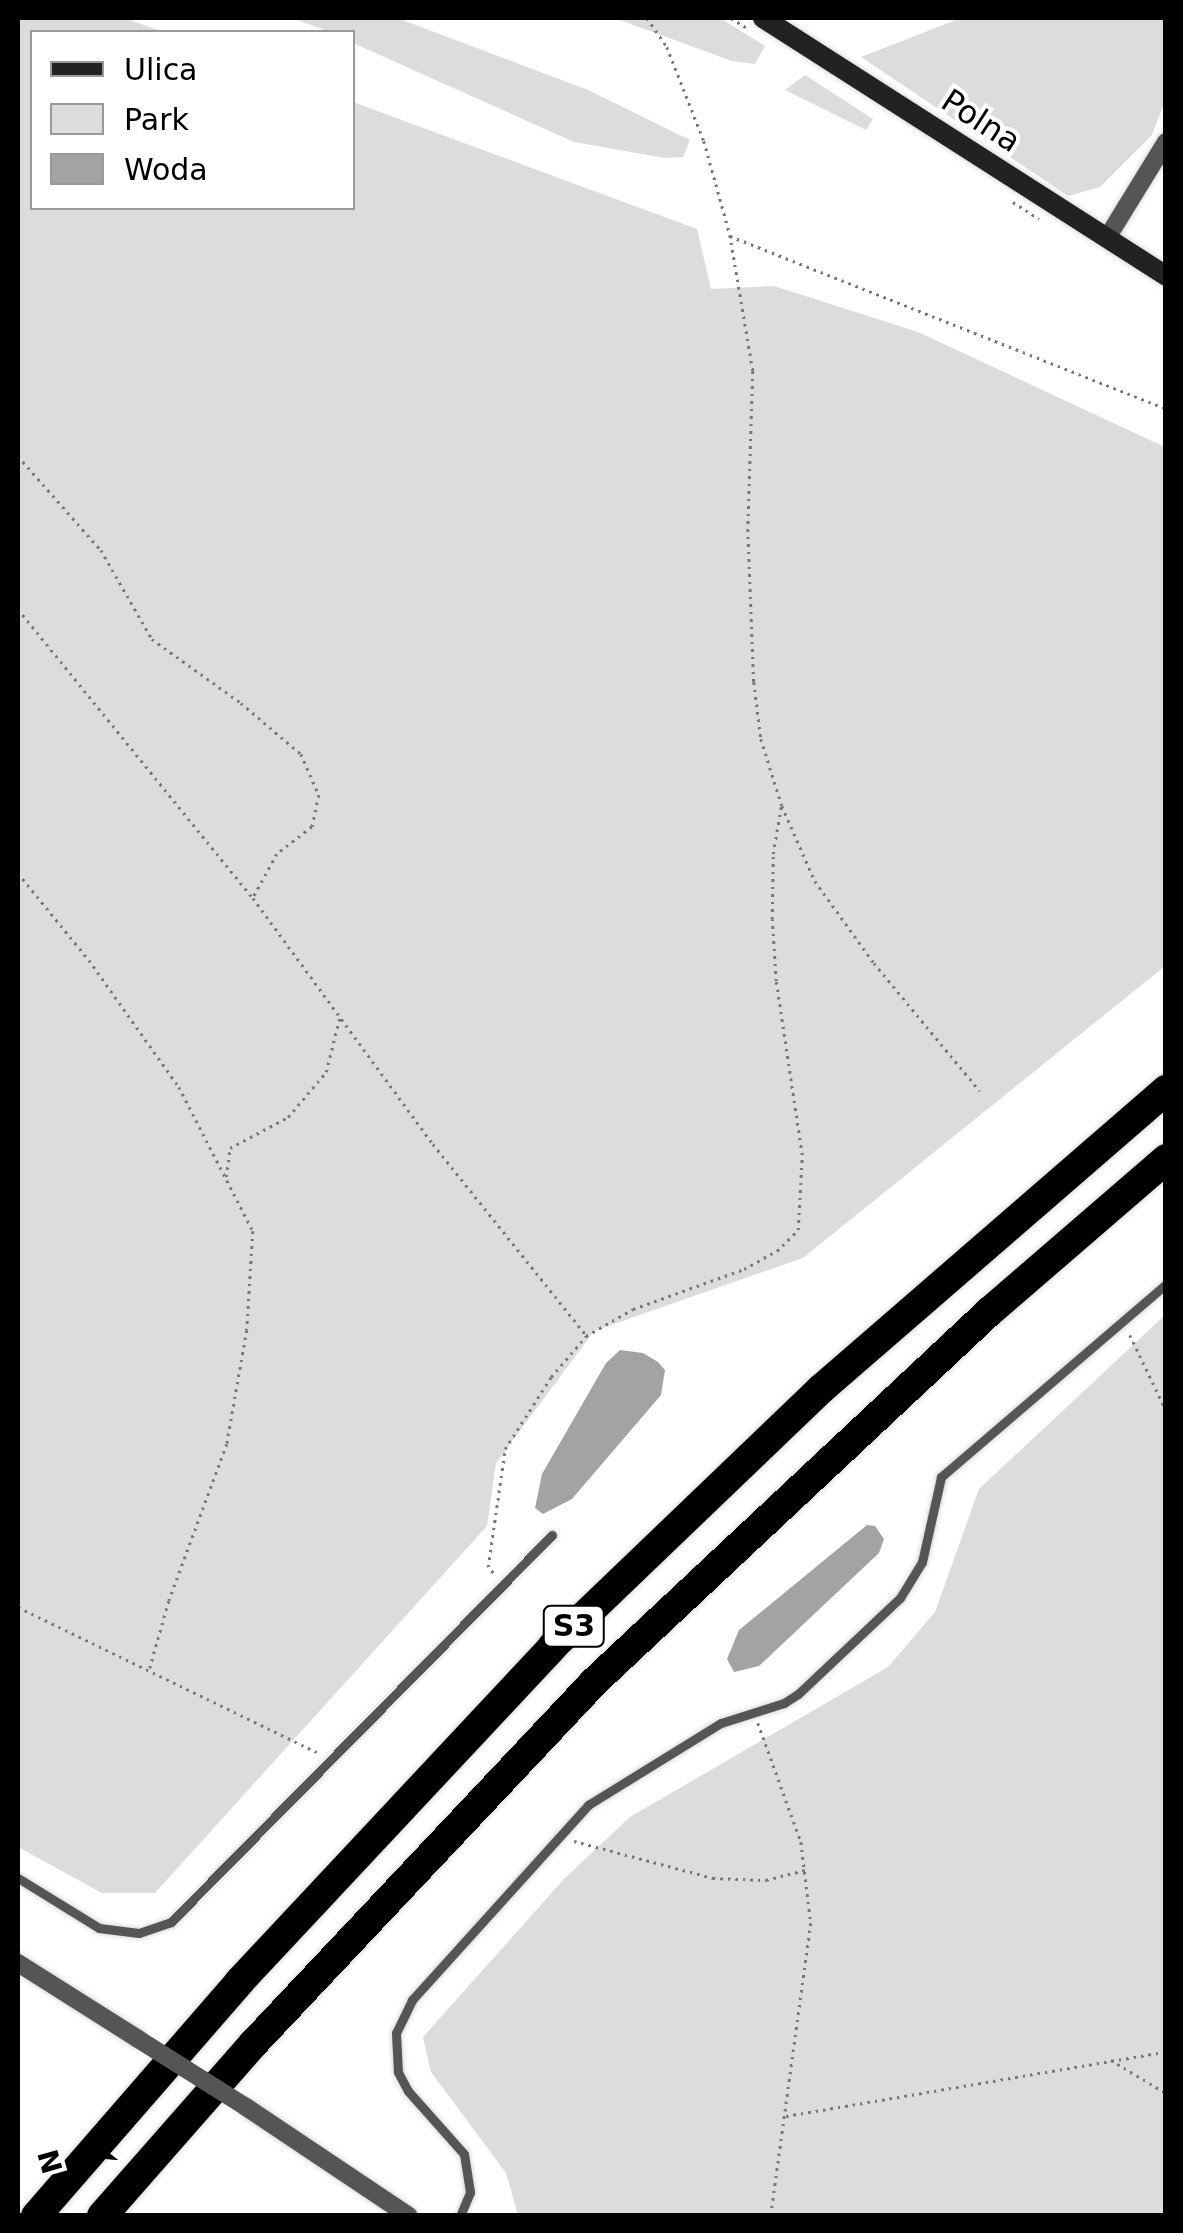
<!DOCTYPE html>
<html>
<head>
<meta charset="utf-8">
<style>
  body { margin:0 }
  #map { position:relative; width:1183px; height:2233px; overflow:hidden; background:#fff; font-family:"DejaVu Sans",sans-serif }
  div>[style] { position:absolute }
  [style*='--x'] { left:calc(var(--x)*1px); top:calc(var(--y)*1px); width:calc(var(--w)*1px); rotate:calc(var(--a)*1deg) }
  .green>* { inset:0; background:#dcdcdc }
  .water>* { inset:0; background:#a3a3a3 }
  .path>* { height:2.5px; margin-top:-1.25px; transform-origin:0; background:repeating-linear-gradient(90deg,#777 0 2.5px,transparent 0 7.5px) }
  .roads { filter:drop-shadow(0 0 2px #dbdbdb) drop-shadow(0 0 2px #dbdbdb) }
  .lane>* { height:9px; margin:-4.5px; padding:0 4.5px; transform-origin:4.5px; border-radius:4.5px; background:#555 }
  .street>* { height:18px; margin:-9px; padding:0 9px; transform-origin:9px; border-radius:9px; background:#555 }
  .secondary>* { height:20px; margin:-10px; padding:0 10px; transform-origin:10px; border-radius:10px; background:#222 }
  .highway>* { height:30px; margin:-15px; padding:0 15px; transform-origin:15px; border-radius:15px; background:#000 }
  .street-bridge>* { height:18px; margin:-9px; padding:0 9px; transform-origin:9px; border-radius:9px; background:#555 }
  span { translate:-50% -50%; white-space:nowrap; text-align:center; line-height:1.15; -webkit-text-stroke:8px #fff; paint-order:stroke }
  .shield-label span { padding:2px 8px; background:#fff; border:2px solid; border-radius:8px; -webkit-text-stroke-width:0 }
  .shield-label { font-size:30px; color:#000; font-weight:700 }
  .street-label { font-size:32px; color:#000 }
  .frame { position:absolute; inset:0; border:20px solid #000; pointer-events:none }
  .legend { position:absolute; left:30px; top:30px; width:325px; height:180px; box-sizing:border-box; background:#fff; border:2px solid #999; margin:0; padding:12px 18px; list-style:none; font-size:30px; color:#000 }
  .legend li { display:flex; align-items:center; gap:20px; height:50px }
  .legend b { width:50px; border:2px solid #999 }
  .north { position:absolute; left:30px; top:2103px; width:100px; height:100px; -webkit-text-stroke:8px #fff; paint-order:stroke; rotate:254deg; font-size:28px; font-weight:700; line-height:40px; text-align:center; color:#000 }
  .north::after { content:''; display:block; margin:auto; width:35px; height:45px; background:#000; clip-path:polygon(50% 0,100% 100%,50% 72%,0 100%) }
</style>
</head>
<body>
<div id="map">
  <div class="green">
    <i style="clip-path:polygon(18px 18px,124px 18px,164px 32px,32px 32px,32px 208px,352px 208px,353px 102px,697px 229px,711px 289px,774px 286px,918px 332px,1165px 447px,1165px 966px,803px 1258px,594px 1331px,496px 1463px,487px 1526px,155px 1893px,102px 1893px,18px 1847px)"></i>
    <i style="clip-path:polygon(292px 18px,397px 18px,588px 90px,690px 140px,683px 157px,665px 158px,574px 142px,353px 43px,352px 32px,330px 32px)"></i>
    <i style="clip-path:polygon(614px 18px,720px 18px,765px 46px,755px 64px,732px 61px)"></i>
    <i style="clip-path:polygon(961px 18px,1165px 18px,1165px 101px,1152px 135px,1100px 187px,1068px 196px,861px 57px)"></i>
    <i style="clip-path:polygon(805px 75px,873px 119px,866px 130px,785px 90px)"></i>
    <i style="clip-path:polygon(1165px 1315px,1165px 2215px,518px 2215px,506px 2173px,431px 2072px,423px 2037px,564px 1879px,630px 1817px,888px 1667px,935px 1612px,979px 1489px)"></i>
  </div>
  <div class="water">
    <i style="clip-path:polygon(620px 1350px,643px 1353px,658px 1362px,665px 1370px,661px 1395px,572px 1499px,543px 1514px,535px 1508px,542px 1474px,606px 1363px)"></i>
    <i style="clip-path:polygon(867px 1525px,875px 1526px,884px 1539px,879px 1553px,759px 1666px,734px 1672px,727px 1659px,739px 1630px)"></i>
  </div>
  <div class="path">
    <i style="--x:647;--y:18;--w:35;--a:55"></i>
    <i style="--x:667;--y:47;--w:101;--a:68.5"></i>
    <i style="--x:704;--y:141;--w:98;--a:74.5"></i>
    <i style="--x:730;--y:235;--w:138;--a:80.4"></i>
    <i style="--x:753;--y:371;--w:158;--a:91.8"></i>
    <i style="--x:748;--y:529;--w:153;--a:87.8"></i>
    <i style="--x:754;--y:682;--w:57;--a:83"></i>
    <i style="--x:761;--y:739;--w:70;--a:72.6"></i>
    <i style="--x:782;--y:806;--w:82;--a:66.3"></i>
    <i style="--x:815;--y:881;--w:101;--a:54.3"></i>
    <i style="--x:874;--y:963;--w:166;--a:50.4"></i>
    <i style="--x:731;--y:18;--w:19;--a:32"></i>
    <i style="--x:1013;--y:202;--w:31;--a:33"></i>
    <i style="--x:730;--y:236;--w:469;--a:21.6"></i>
    <i style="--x:18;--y:456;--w:125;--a:48.6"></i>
    <i style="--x:101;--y:550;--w:103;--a:60.2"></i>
    <i style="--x:152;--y:639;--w:110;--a:35.7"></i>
    <i style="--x:241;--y:703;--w:79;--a:40.4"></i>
    <i style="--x:301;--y:754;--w:45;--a:66.3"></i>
    <i style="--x:319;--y:795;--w:33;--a:102"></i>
    <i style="--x:312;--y:827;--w:44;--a:142.4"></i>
    <i style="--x:277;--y:854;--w:50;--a:118.6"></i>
    <i style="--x:18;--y:609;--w:372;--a:50.9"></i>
    <i style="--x:253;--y:898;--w:305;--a:53.8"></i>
    <i style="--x:433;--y:1144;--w:243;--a:51.3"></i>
    <i style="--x:18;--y:873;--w:112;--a:50.8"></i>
    <i style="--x:89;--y:960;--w:156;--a:54.7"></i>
    <i style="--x:179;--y:1087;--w:162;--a:62.8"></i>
    <i style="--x:253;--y:1231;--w:99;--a:93.5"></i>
    <i style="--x:247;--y:1330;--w:116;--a:100"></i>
    <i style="--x:227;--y:1444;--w:167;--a:110.3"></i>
    <i style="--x:169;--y:1601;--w:73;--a:105.9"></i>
    <i style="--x:226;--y:1177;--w:29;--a:-82"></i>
    <i style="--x:230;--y:1148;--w:66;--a:-28.1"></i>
    <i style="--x:288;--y:1117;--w:59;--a:-49.8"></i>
    <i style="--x:326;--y:1072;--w:58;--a:-76"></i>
    <i style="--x:1130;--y:1335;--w:83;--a:64.4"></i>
    <i style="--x:493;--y:1573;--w:8;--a:-130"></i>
    <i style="--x:488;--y:1567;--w:119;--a:-81.8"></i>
    <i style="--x:505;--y:1449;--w:85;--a:-57.4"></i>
    <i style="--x:551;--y:1377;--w:54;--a:-49.5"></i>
    <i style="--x:586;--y:1336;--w:54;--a:-29.9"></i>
    <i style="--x:633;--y:1309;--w:118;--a:-19.8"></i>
    <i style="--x:744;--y:1269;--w:38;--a:-29"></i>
    <i style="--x:777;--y:1251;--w:30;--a:-45"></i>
    <i style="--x:798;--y:1230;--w:75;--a:-86.9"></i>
    <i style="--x:802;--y:1155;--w:176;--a:-98.5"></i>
    <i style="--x:776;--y:981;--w:62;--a:-93.7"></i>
    <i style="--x:772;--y:919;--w:65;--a:-89.1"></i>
    <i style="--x:773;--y:854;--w:48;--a:-80.3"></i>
    <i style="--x:18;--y:1607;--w:332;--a:25.9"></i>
    <i style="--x:758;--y:1723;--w:127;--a:70.1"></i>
    <i style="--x:801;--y:1842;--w:82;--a:83"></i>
    <i style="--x:811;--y:1923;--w:296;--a:97.8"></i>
    <i style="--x:574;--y:1841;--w:144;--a:14.9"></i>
    <i style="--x:713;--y:1878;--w:53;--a:2.2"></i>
    <i style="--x:766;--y:1880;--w:40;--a:-14.4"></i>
    <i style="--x:1111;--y:2060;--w:64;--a:31"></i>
    <i style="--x:786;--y:2116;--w:385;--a:-9.6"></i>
  </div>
  <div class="roads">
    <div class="lane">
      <i style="--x:18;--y:1878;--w:95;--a:31.7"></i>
      <i style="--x:99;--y:1928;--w:40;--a:7.1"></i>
      <i style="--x:139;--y:1933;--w:34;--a:-19"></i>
      <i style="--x:171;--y:1922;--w:543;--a:-45.45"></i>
      <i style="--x:460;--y:2216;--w:26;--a:-67"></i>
      <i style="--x:470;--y:2192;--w:38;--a:-99"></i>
      <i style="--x:464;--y:2154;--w:84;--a:-131.6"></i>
      <i style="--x:408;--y:2091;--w:21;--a:-118"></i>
      <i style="--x:398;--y:2072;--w:39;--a:-93"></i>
      <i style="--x:396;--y:2033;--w:37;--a:-64"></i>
      <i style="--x:412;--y:2000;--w:263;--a:-47.9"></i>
      <i style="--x:588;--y:1805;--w:156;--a:-31.7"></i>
      <i style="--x:721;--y:1723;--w:66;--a:-17.6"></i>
      <i style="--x:784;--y:1703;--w:17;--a:-33"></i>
      <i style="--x:798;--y:1694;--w:140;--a:-43.3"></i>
      <i style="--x:900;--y:1598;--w:42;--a:-58.6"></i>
      <i style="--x:922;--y:1562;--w:87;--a:-77.4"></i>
      <i style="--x:941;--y:1477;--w:296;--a:-40.6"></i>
    </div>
    <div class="street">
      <i style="--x:1107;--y:238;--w:113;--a:-58.4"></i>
      <i style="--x:18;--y:1963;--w:142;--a:32.3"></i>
      <i style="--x:246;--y:2107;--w:196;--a:33.8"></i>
    </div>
    <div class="secondary">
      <i style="--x:763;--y:18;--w:479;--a:32.6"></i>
    </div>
    <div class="highway">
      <i style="--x:36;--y:2216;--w:311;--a:-49"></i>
      <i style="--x:240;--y:1981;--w:458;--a:-46.9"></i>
      <i style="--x:553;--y:1646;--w:371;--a:-43.8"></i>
      <i style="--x:821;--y:1389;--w:457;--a:-40.9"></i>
      <i style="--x:102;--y:2216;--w:230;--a:-48.7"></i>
      <i style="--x:254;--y:2043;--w:494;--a:-46.7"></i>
      <i style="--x:593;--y:1683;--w:543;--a:-43.13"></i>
      <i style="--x:989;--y:1312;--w:234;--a:-40.8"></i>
    </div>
  </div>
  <div class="street-bridge">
    <i style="--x:138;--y:2039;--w:128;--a:32.2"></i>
  </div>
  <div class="shield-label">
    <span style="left:574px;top:1626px">S3</span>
  </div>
  <div class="street-label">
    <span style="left:981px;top:121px;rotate:33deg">Polna</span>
  </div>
  <div class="frame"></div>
  <ul class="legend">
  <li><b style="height:12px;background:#222"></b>Ulica</li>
  <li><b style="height:28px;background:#dcdcdc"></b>Park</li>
  <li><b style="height:28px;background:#a3a3a3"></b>Woda</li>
  </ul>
  <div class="north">N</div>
</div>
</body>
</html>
